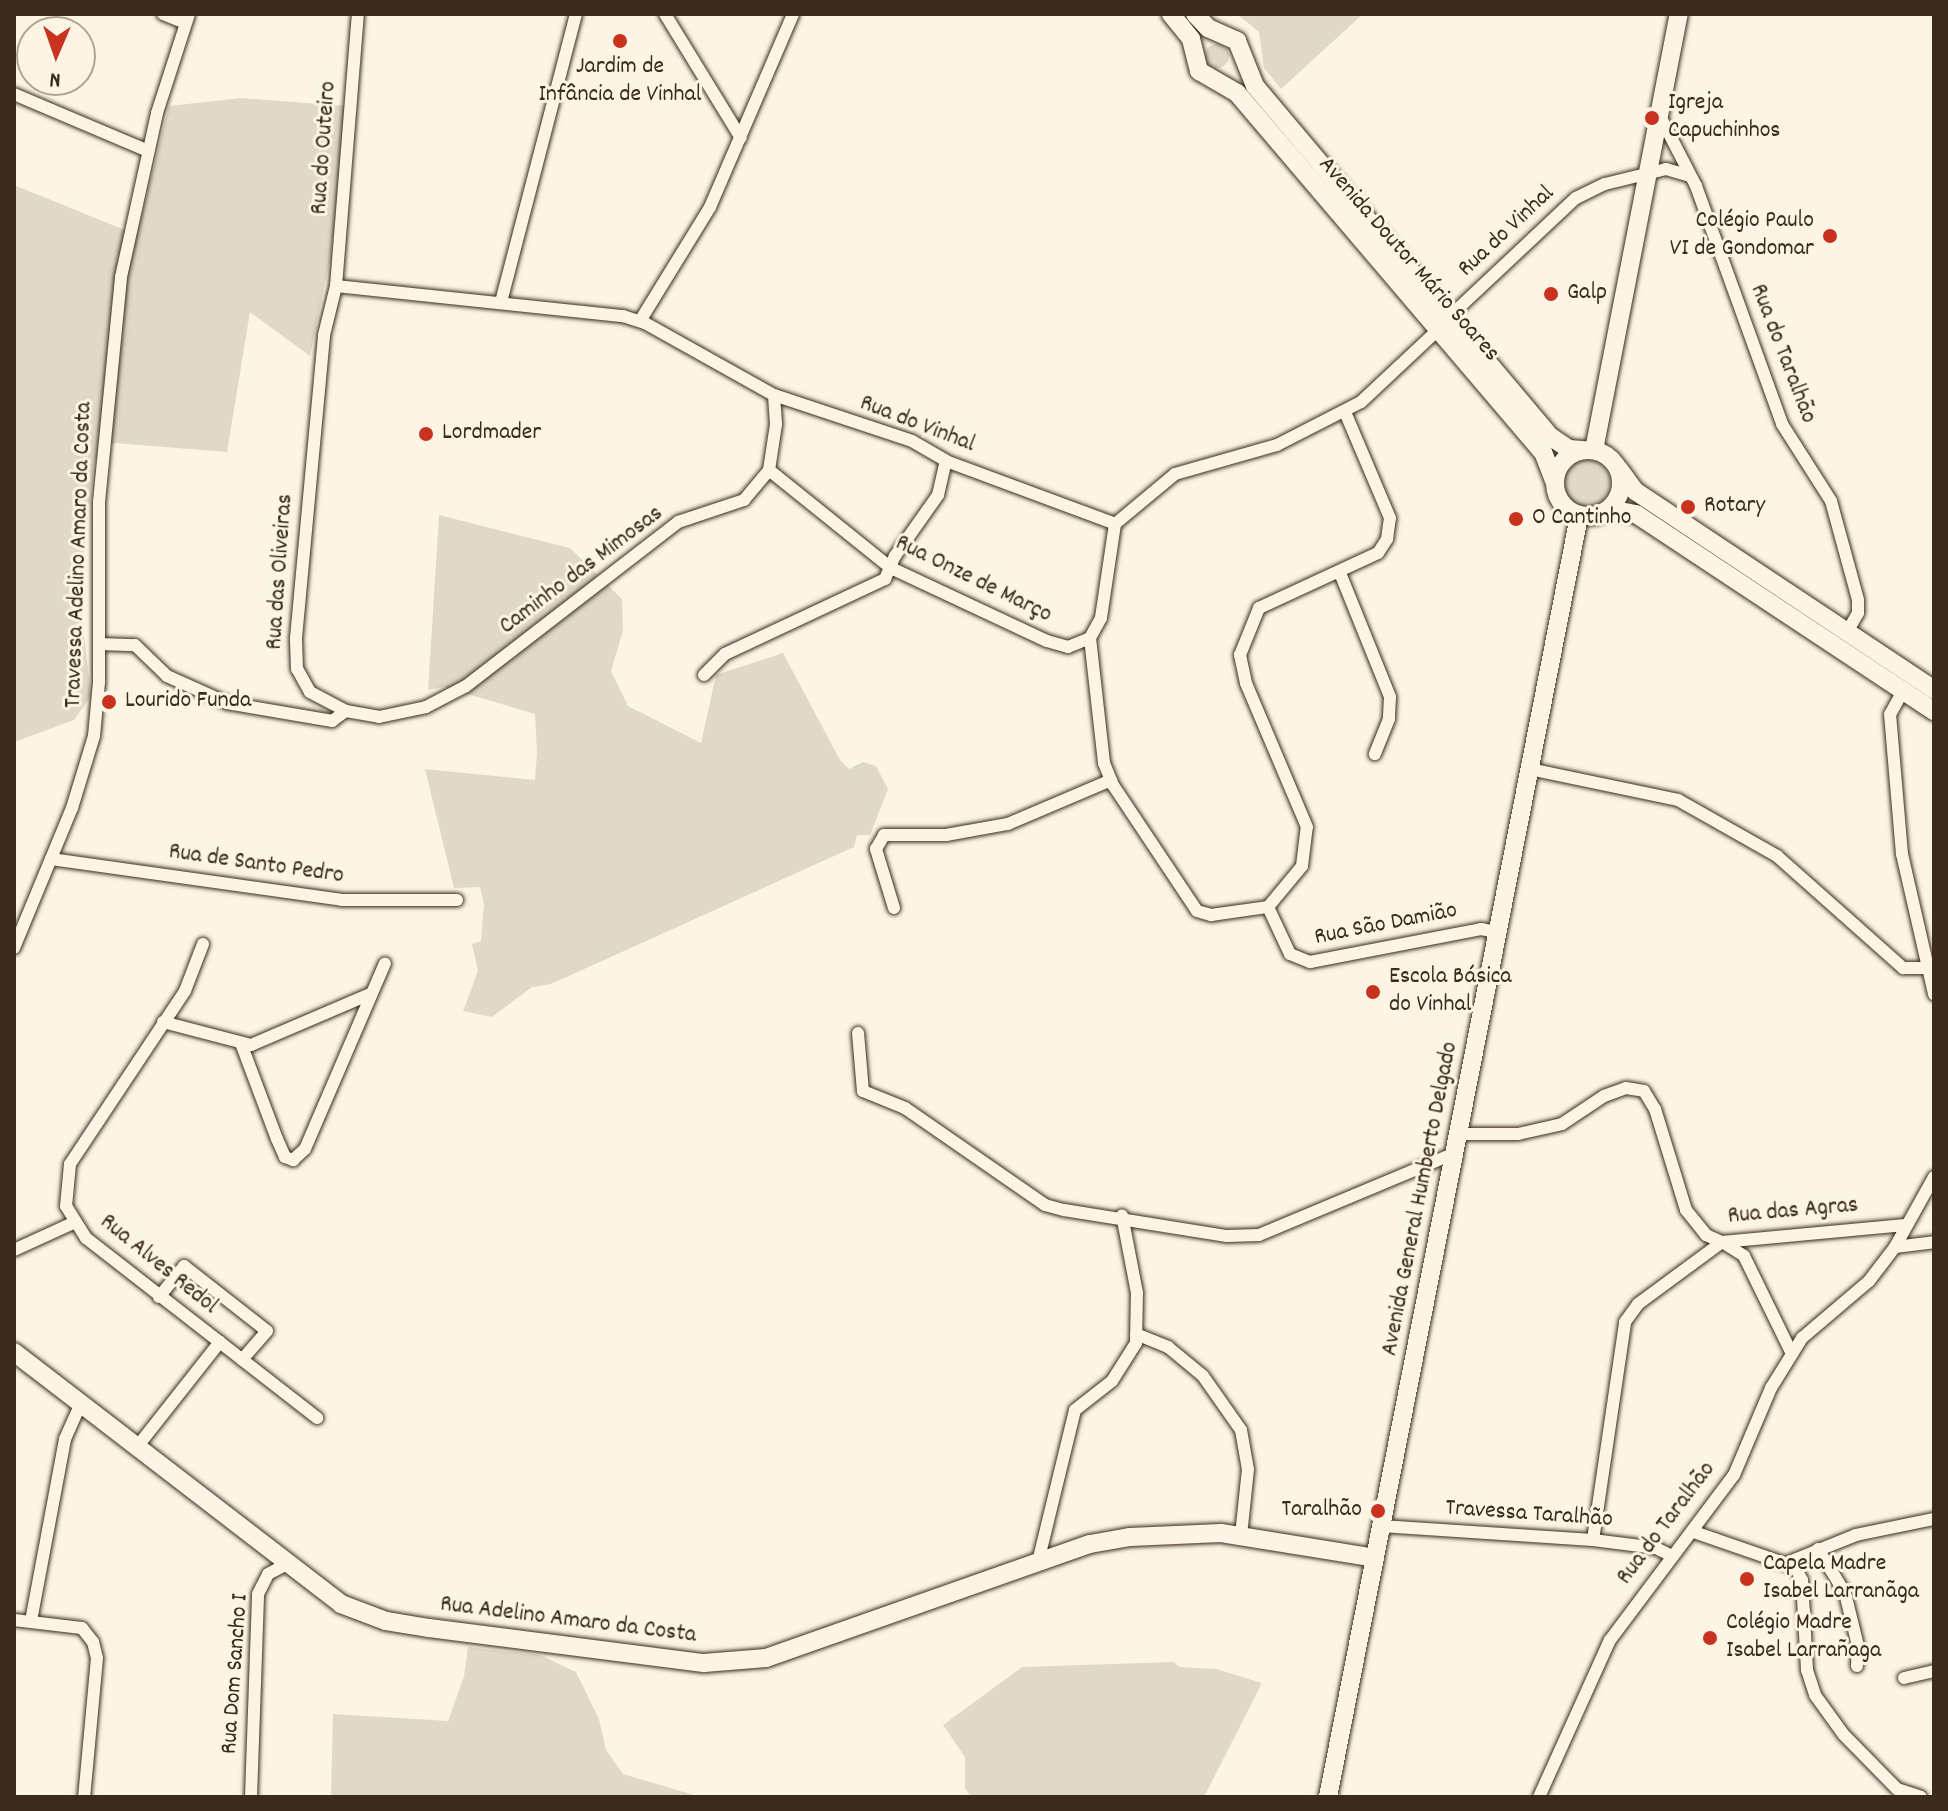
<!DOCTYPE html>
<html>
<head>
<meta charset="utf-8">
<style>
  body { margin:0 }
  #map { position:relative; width:1948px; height:1811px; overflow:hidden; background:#fcf5e5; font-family:Dekko,sans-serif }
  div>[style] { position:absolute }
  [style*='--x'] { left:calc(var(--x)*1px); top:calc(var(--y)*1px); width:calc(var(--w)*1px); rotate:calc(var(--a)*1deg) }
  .green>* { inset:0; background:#e0d8c8 }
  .round { border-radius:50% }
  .roads { filter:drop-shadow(0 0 2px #3b2a1e) drop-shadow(0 0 2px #3b2a1e) }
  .street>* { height:12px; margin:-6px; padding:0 6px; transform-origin:6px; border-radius:6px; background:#fcf5e5 }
  .secondary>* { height:18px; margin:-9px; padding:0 9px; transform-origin:9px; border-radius:9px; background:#fcf5e5 }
  .secondary>.ring { margin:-9px; padding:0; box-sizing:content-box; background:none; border:18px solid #fcf5e5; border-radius:50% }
  .dots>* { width:22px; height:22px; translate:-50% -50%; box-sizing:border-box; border:4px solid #fcf5e5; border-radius:50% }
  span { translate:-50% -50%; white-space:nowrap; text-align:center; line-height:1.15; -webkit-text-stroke:6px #fcf5e5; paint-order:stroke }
  .poi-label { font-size:24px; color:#3b2a1e }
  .left { translate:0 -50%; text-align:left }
  .right { translate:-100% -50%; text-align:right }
  .street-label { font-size:24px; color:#3b2a1e }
  .frame { position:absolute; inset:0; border:16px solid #3b2a1e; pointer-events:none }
  .north { position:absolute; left:16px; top:16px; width:80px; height:80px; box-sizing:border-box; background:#fcf5e5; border:2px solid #afa495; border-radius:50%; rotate:182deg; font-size:22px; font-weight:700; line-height:32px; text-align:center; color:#3b2a1e }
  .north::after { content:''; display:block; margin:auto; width:28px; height:36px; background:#c8321e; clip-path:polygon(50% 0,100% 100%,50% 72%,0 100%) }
</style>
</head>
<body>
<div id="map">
  <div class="green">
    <i style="clip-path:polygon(1237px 14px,1363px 14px,1281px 89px,1264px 68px,1259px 32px)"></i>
    <i class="round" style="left:1205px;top:44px;width:24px;height:24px"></i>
    <i style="clip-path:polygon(241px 98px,347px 106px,331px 254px,310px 356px,250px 312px,227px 452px,114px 443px,95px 460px,79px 590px,91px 696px,74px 720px,14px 742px,14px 185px,137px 235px,169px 106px)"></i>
    <i class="round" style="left:1564px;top:460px;width:46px;height:46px"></i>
    <i style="clip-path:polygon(439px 515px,570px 548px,622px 599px,623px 631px,611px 671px,628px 706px,701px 743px,716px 675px,783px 653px,840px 760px,849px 769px,863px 762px,876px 766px,888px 789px,870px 835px,857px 835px,854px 847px,551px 984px,532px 987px,492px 1017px,463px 1011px,478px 971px,472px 944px,481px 941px,484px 904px,480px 887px,454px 888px,425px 769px,535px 780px,537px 752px,535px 714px,444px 687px,428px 690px)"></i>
    <i style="clip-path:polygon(468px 1647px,540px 1655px,576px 1672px,599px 1719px,606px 1750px,623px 1774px,701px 1797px,331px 1797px,333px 1714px,448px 1721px,464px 1676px)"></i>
    <i style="clip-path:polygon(1174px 1662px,1179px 1667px,1216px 1669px,1262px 1683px,1204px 1797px,971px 1797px,965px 1788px,965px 1757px,943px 1725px,1022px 1667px)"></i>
  </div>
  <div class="roads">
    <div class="street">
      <i style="--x:163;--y:14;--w:24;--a:22"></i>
      <i style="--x:665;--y:14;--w:145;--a:58.5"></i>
      <i style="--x:14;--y:94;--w:146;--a:23"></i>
      <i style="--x:1660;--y:116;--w:79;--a:62.8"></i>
      <i style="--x:1696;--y:186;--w:253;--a:70.1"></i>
      <i style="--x:1782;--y:424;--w:91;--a:57.5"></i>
      <i style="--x:1831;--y:501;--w:103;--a:74.7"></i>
      <i style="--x:1858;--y:600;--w:13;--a:90"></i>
      <i style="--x:1858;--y:613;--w:22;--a:120"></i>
      <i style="--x:336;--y:286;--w:289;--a:6"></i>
      <i style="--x:623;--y:316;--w:23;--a:18"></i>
      <i style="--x:645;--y:323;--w:148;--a:29.2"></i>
      <i style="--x:774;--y:395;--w:145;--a:18.4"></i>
      <i style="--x:912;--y:441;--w:39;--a:30"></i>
      <i style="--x:946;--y:461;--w:180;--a:20.4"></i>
      <i style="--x:1115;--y:524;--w:78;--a:-39.8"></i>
      <i style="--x:1175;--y:474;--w:106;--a:-15.9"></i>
      <i style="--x:1277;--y:445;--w:94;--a:-27.1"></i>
      <i style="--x:1361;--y:402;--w:104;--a:-43.1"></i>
      <i style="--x:501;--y:302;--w:298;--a:-75.4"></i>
      <i style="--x:1448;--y:318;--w:175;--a:-43.2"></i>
      <i style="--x:1576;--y:198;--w:32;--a:-26"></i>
      <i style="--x:1605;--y:184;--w:63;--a:-13.8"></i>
      <i style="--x:1666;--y:169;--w:25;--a:16"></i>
      <i style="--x:640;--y:321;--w:134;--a:-58.4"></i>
      <i style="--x:710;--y:207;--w:210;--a:-66.7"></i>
      <i style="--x:769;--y:470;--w:156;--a:38.8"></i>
      <i style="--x:891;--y:568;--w:172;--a:25.1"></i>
      <i style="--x:1047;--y:641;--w:22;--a:16"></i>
      <i style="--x:1068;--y:647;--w:24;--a:-22"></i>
      <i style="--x:1115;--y:524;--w:95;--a:98.5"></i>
      <i style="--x:1101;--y:618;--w:23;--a:119"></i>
      <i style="--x:1090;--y:638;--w:126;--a:83.6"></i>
      <i style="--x:1104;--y:763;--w:24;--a:68"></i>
      <i style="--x:1113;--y:785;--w:151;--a:56.3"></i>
      <i style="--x:1197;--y:911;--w:15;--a:16"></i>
      <i style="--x:1211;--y:915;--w:58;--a:-8"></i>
      <i style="--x:1340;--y:573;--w:134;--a:68"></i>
      <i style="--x:1390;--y:697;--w:22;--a:93"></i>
      <i style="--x:1389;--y:719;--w:38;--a:112"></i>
      <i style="--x:99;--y:644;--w:36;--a:2"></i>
      <i style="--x:135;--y:645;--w:45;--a:44.1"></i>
      <i style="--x:167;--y:676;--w:66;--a:24.2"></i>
      <i style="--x:227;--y:703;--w:107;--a:9.7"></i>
      <i style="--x:332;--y:721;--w:17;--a:-36"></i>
      <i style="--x:346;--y:711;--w:41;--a:-152.2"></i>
      <i style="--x:310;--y:692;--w:26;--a:-119"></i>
      <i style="--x:297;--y:669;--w:31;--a:-92"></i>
      <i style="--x:296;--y:638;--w:304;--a:-84.7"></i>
      <i style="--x:324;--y:335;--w:50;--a:-76.2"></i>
      <i style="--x:336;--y:286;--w:273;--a:-85.4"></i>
      <i style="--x:704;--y:675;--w:30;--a:-45"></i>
      <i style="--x:725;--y:654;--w:177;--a:-25.1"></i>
      <i style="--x:885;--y:579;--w:25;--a:-67"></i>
      <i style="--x:895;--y:556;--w:75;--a:-54.8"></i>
      <i style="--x:938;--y:495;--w:35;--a:-77"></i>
      <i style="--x:1903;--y:691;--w:26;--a:119"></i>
      <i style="--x:1890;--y:714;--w:141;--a:85.1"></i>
      <i style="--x:1902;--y:854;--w:144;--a:77.1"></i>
      <i style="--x:346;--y:711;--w:34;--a:10"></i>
      <i style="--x:379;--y:717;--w:48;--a:-12"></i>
      <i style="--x:426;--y:707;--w:45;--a:-27.7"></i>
      <i style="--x:466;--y:686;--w:268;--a:-37.7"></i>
      <i style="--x:678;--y:522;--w:70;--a:-18.4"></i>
      <i style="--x:744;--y:500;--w:39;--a:-50"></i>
      <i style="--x:769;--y:470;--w:47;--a:-81.3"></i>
      <i style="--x:776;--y:424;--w:29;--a:-94"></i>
      <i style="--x:1530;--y:769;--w:151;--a:11.8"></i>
      <i style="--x:1678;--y:800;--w:114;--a:29.5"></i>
      <i style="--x:1777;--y:856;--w:169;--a:41.6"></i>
      <i style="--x:1903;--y:968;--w:24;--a:0"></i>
      <i style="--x:51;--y:859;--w:294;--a:8"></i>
      <i style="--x:342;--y:900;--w:115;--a:0"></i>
      <i style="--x:1268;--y:907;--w:53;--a:-50.3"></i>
      <i style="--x:1302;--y:866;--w:39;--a:-83"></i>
      <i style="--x:1307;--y:827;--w:156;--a:-113"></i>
      <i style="--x:1246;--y:683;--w:29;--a:-102"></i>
      <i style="--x:1240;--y:655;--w:51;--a:-68"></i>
      <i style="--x:1259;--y:608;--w:131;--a:-24.8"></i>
      <i style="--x:1378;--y:553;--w:17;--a:-57"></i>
      <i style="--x:1387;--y:539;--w:21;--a:-82"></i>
      <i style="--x:1390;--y:518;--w:115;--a:-113"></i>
      <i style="--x:1268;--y:907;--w:52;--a:64.9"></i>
      <i style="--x:1290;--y:954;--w:22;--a:22"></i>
      <i style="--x:1310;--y:962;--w:174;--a:-10.9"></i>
      <i style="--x:1481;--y:929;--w:15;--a:11"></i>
      <i style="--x:894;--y:908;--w:62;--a:-107"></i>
      <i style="--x:876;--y:849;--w:16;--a:-60"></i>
      <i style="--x:884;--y:835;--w:62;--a:0"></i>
      <i style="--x:946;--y:835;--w:63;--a:-10.1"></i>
      <i style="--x:1008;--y:824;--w:112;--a:-23.1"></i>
      <i style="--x:203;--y:944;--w:50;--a:111"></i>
      <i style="--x:185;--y:991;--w:208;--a:123.6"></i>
      <i style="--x:70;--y:1164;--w:42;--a:95.4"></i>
      <i style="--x:66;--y:1206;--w:38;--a:58"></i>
      <i style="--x:86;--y:1238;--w:293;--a:37.9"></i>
      <i style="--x:14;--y:948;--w:152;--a:-67.5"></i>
      <i style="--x:72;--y:808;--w:75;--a:-73"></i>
      <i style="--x:94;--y:736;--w:54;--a:-84.7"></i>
      <i style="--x:99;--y:682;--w:180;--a:-90"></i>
      <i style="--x:99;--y:502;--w:226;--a:-84.4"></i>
      <i style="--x:121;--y:277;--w:168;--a:-77.6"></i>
      <i style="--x:157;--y:113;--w:104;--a:-72.1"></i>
      <i style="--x:163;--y:1022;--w:91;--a:14.6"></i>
      <i style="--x:251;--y:1045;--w:129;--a:-23.2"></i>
      <i style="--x:858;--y:1033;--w:58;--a:85.1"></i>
      <i style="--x:863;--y:1091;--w:45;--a:22"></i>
      <i style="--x:905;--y:1108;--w:170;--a:34.7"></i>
      <i style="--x:1045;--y:1205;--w:20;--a:15"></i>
      <i style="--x:1064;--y:1210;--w:165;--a:9.1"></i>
      <i style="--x:1227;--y:1236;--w:32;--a:-2"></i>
      <i style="--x:1259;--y:1235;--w:212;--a:-22.7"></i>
      <i style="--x:242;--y:1046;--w:99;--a:69.4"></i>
      <i style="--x:277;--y:1139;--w:20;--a:66"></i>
      <i style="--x:285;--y:1157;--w:9;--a:21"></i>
      <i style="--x:293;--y:1160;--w:16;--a:-43"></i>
      <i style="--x:305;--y:1149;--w:202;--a:-66.7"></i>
      <i style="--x:1459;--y:1134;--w:59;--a:0"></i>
      <i style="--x:1518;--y:1134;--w:45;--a:-12.8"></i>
      <i style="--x:1562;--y:1124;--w:50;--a:-33.7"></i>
      <i style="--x:1604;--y:1096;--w:23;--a:-20"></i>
      <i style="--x:1626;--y:1088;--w:18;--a:9"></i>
      <i style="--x:1644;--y:1091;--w:21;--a:59"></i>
      <i style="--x:1655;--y:1109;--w:106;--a:72.9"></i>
      <i style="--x:1686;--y:1210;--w:32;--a:51"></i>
      <i style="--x:1706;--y:1235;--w:17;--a:24"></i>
      <i style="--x:1722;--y:1242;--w:184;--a:-5.3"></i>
      <i style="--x:1895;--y:1247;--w:39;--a:-7"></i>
      <i style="--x:14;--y:1250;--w:65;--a:-24.6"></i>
      <i style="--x:159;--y:1297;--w:40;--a:-51"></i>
      <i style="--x:184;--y:1266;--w:105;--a:38.1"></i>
      <i style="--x:267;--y:1331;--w:38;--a:131"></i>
      <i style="--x:1136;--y:1334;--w:35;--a:22"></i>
      <i style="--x:1168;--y:1347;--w:45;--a:39.6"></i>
      <i style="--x:1203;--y:1376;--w:66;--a:54.9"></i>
      <i style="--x:1241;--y:1430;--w:40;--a:80"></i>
      <i style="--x:1248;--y:1469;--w:67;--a:96"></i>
      <i style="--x:137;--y:1447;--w:134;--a:-51.7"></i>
      <i style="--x:1381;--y:1526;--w:212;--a:3.8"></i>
      <i style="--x:1593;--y:1540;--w:64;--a:7.2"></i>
      <i style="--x:1656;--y:1548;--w:18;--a:27"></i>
      <i style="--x:1694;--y:1532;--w:107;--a:19.1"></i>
      <i style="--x:1795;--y:1567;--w:15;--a:62"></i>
      <i style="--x:1802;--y:1580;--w:90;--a:86.8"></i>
      <i style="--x:1807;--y:1670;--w:26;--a:72"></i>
      <i style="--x:1815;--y:1695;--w:49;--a:54.1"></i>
      <i style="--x:1844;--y:1735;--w:76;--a:45.5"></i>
      <i style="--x:1897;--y:1789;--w:25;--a:18"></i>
      <i style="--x:1593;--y:1540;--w:220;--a:-81.6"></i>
      <i style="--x:1625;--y:1322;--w:22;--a:-54"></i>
      <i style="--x:1638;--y:1304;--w:104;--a:-36.4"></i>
      <i style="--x:1722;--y:1242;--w:26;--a:32"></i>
      <i style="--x:1744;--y:1256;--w:109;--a:63.9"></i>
      <i style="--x:1818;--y:1549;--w:52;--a:58.5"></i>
      <i style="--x:1845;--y:1593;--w:55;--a:76.2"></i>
      <i style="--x:1858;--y:1646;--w:20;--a:93"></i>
      <i style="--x:1038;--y:1562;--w:156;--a:-76.3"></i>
      <i style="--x:1075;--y:1410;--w:47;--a:-38.1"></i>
      <i style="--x:1112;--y:1381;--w:45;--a:-57.7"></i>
      <i style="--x:1136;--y:1343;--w:50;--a:-88.9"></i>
      <i style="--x:1137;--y:1293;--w:79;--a:-100.9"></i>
      <i style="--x:1789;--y:1562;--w:72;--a:-21.9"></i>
      <i style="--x:1856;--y:1535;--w:80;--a:-11.6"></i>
      <i style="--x:14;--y:1620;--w:68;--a:6.7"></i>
      <i style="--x:82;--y:1628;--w:18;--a:52"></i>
      <i style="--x:93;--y:1642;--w:16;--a:76"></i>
      <i style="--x:97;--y:1658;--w:140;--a:95.3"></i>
      <i style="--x:31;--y:1621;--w:185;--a:-79.4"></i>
      <i style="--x:65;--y:1439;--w:39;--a:-66"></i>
      <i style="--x:1904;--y:1678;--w:31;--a:-13"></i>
      <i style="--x:251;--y:1797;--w:203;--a:-88"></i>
      <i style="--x:258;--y:1594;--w:22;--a:-63"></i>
      <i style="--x:268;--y:1574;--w:19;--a:-28"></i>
      <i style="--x:1539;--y:1797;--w:172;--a:-65.7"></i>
      <i style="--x:1610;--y:1640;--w:206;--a:-53.1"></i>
      <i style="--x:1734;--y:1475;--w:95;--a:-67"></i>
      <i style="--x:1771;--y:1388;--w:59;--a:-58.2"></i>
      <i style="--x:1802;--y:1338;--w:88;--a:-40.4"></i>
      <i style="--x:1869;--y:1281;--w:43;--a:-52.6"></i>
      <i style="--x:1895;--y:1247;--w:80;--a:-60.9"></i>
    </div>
    <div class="secondary">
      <i style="--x:1171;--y:14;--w:32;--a:51"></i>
      <i style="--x:1191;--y:39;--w:33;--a:76"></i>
      <i style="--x:1199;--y:71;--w:44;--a:30.1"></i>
      <i style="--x:1237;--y:93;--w:472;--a:49.6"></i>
      <i style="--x:1543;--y:452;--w:31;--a:69"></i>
      <i style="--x:1195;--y:14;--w:19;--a:47"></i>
      <i style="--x:1208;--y:28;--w:32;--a:24"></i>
      <i style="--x:1237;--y:41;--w:48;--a:68.2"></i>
      <i style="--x:1255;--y:86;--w:459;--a:49.9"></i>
      <i style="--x:1551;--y:437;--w:22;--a:34"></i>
      <i style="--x:1569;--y:449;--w:13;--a:4"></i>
      <i class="ring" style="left:1555px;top:450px;width:48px;height:48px"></i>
      <i style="--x:1594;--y:450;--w:444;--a:-79"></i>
      <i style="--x:1619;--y:469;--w:27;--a:54"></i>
      <i style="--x:1635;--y:491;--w:359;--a:33.6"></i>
      <i style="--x:1610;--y:509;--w:26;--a:11"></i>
      <i style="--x:1636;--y:514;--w:357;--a:33.5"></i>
      <i style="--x:14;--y:1352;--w:413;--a:37.6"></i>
      <i style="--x:341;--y:1604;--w:48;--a:20.7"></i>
      <i style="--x:386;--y:1621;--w:44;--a:9.2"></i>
      <i style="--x:429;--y:1628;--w:277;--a:7.3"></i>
      <i style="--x:704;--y:1663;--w:62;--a:-4.6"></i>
      <i style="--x:766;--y:1658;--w:343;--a:-19.4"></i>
      <i style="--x:1090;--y:1544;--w:41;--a:-9.9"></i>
      <i style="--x:1130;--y:1537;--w:91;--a:-2.5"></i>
      <i style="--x:1221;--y:1533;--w:156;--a:9.2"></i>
      <i style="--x:1328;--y:1797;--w:1305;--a:-78.91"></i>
    </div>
  </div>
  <div class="dots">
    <i style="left:620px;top:41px;background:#c8321e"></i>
    <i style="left:1652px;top:118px;background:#c8321e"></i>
    <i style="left:1830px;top:236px;background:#c8321e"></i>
    <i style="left:1551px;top:294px;background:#c8321e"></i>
    <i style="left:426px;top:434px;background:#c8321e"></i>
    <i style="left:1688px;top:507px;background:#c8321e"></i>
    <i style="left:1516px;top:519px;background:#c8321e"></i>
    <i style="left:109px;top:702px;background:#c8321e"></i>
    <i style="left:1373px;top:992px;background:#c8321e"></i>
    <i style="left:1378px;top:1511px;background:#c8321e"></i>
    <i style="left:1747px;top:1579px;background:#c8321e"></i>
    <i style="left:1710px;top:1638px;background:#c8321e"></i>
  </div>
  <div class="poi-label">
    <span style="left:620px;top:82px">Jardim de<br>Infância de Vinhal</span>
    <span class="left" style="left:1668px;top:118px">Igreja<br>Capuchinhos</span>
    <span class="right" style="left:1814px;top:236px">Colégio Paulo<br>VI de Gondomar</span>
    <span class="left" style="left:1567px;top:294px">Galp</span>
    <span class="left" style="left:442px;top:434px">Lordmader</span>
    <span class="left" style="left:1704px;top:507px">Rotary</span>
    <span class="left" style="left:1532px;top:519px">O Cantinho</span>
    <span class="left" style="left:125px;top:702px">Lourido Funda</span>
    <span class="left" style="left:1389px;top:992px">Escola Básica<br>do Vinhal</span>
    <span class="right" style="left:1362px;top:1511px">Taralhão</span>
    <span class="left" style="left:1763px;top:1579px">Capela Madre<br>Isabel Larranãga</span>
    <span class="left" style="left:1726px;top:1638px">Colégio Madre<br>Isabel Larrañaga</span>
  </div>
  <div class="street-label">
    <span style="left:325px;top:148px;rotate:-86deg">Rua do Outeiro</span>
    <span style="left:1507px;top:232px;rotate:-43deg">Rua do Vinhal</span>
    <span style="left:1408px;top:260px;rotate:49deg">Avenida Doutor Mário Soares</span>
    <span style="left:1782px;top:354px;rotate:69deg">Rua do Taralhão</span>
    <span style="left:917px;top:425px;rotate:21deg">Rua do Vinhal</span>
    <span style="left:80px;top:555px;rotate:-88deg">Travessa Adelino Amaro da Costa</span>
    <span style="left:582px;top:571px;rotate:-37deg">Caminho das Mimosas</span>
    <span style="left:281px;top:572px;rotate:-86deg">Rua das Oliveiras</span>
    <span style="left:973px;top:580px;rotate:26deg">Rua Onze de Março</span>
    <span style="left:256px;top:865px;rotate:8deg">Rua de Santo Pedro</span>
    <span style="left:1386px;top:925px;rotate:-11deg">Rua São Damião</span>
    <span style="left:1421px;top:1199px;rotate:-79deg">Avenida General Humberto Delgado</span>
    <span style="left:1793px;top:1212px;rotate:-5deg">Rua das Agras</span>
    <span style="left:158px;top:1265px;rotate:39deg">Rua Alves Redol</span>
    <span style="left:1529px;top:1515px;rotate:4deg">Travessa Taralhão</span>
    <span style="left:1667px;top:1524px;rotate:-53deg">Rua do Taralhão</span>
    <span style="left:568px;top:1621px;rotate:7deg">Rua Adelino Amaro da Costa</span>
    <span style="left:236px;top:1674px;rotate:-86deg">Rua Dom Sancho I</span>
  </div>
  <div class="frame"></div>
  <div class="north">N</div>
</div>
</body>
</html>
